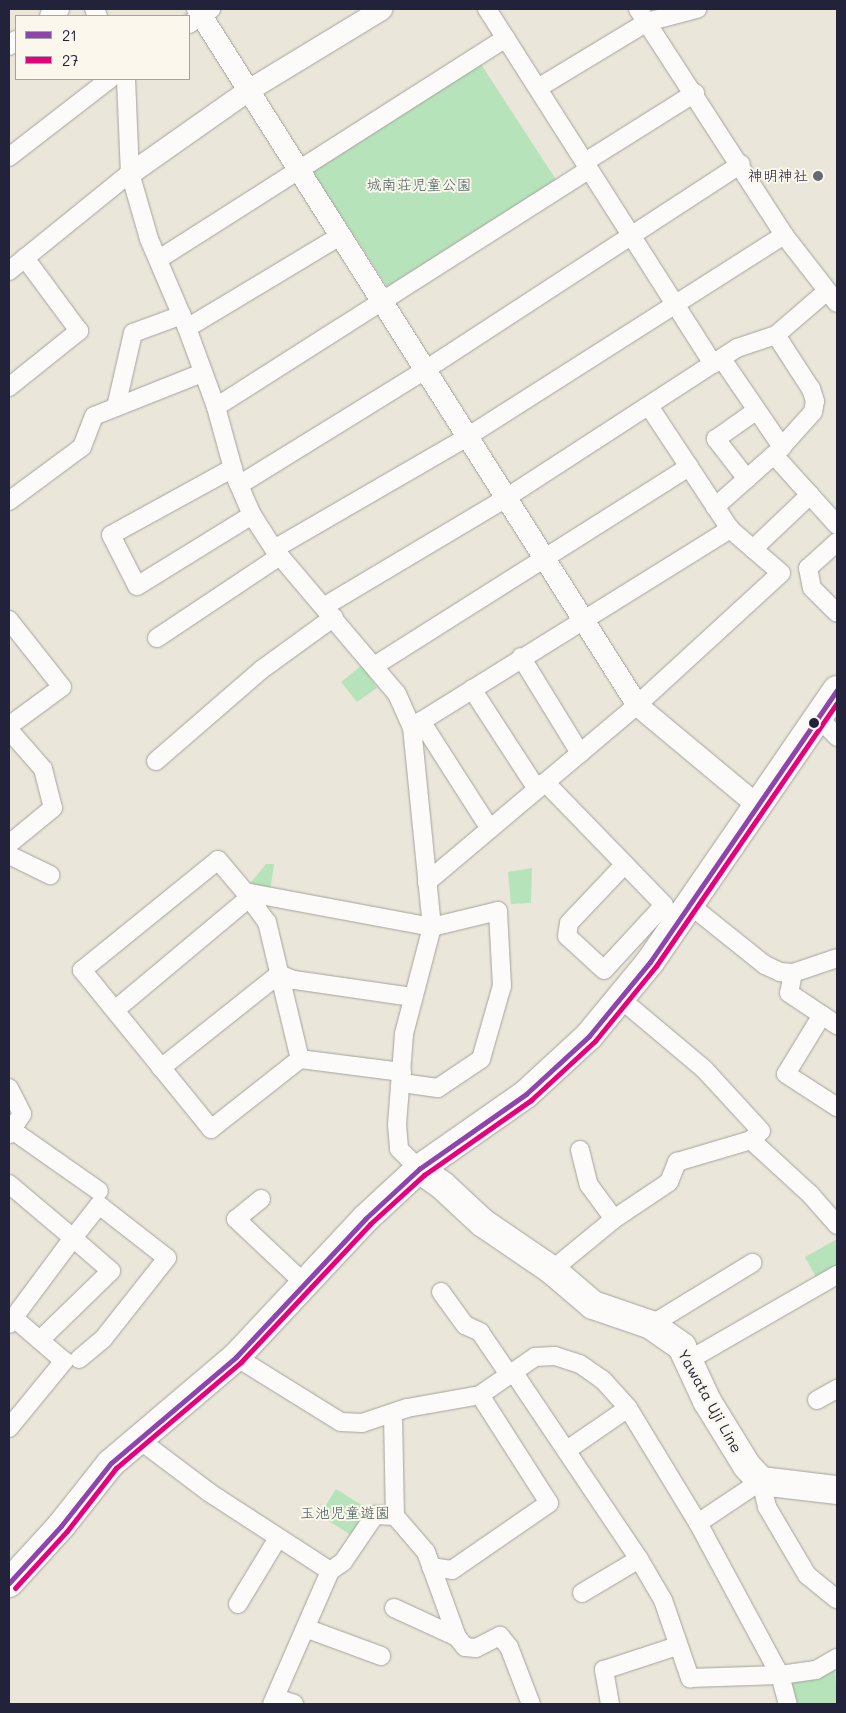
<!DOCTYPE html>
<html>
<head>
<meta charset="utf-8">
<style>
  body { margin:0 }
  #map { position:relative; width:846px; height:1713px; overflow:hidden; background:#eae6d9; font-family:Mali,"Klee One",sans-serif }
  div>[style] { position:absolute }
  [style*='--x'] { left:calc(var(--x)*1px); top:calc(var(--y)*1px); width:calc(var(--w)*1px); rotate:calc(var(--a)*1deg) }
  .green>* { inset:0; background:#b7e3bb; transform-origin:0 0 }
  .roads { filter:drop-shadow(0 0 1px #a4a29e) drop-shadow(0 0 1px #a4a29e) }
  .minor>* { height:18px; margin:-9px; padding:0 9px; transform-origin:9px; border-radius:9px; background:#fcfbf9 }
  .tertiary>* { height:21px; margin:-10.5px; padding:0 10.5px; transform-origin:10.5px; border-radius:10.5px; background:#fcfbf9 }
  .primary>* { height:28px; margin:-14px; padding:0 14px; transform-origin:14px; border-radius:14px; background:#fcfbf9 }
  .bus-1>* { height:5px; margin:-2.5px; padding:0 2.5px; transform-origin:2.5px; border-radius:2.5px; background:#8e44ad }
  .bus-2>* { height:5px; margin:-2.5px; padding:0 2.5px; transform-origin:2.5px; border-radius:2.5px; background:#e5007d }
  .dots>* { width:14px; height:14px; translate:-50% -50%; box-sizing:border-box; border:2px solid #fbf7ec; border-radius:50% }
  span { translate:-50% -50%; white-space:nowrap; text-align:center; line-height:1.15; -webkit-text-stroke:4px #fbf7ec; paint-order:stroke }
  .poi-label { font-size:15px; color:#22223b }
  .right { translate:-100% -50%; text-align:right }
  .park-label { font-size:15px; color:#425b5a }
  .street-label { font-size:15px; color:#22223b }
  .frame { position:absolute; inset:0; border:10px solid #22223b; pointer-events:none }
  .legend { position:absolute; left:15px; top:15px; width:175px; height:65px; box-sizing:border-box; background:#fbf7ec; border:1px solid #a4a2a5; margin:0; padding:6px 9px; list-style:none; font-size:15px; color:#22223b }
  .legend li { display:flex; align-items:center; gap:10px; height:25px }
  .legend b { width:25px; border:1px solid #a4a2a5 }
</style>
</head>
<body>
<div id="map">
  <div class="green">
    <i style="left:479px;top:61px;width:143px;height:200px;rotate:57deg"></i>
    <i style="clip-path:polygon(362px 665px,377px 688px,357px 702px,341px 682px)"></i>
    <i style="clip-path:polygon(266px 864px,274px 864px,270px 891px,248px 886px)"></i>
    <i style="clip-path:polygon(532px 868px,531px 903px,511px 904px,508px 872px)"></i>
    <i style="clip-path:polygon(837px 1239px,837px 1269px,817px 1279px,805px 1257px)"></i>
    <i style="left:336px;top:1489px;width:40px;height:31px;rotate:32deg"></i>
    <i style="clip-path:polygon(835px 1667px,837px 1704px,794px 1704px,789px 1686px,794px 1680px)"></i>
  </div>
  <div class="roads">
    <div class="minor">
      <i style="--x:94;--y:9;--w:8;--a:60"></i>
      <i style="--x:487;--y:9;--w:421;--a:57.5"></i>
      <i style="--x:638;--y:9;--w:269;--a:57.1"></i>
      <i style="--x:784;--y:235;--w:86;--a:52.1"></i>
      <i style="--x:49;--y:16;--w:13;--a:-32"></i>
      <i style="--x:189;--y:24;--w:27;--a:-34"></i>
      <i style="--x:9;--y:46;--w:9;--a:-41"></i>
      <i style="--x:126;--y:79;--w:94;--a:87.6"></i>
      <i style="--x:130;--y:173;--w:69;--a:73.9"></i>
      <i style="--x:149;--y:239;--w:97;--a:66.9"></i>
      <i style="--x:187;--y:328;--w:84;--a:69.8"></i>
      <i style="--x:216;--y:407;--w:72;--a:74.6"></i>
      <i style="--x:235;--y:476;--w:43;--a:66.4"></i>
      <i style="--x:252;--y:515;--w:40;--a:57.1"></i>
      <i style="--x:274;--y:549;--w:190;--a:49.7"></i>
      <i style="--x:397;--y:694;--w:36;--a:66"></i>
      <i style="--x:412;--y:727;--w:201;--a:84.3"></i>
      <i style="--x:432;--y:927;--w:111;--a:104.7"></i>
      <i style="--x:404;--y:1034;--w:91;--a:94.4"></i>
      <i style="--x:397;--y:1125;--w:24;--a:85"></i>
      <i style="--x:399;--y:1149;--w:28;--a:45"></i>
      <i style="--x:538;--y:88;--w:127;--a:-31.2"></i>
      <i style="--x:647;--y:22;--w:52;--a:-14.6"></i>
      <i style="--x:9;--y:157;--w:128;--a:-37.7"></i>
      <i style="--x:585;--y:162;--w:130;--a:-32.1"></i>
      <i style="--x:159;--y:259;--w:411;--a:-32.5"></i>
      <i style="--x:9;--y:271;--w:156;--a:-39"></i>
      <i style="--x:187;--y:328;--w:179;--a:-31"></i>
      <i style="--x:722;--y:359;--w:107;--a:55.7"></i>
      <i style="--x:9;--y:387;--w:90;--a:-38.7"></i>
      <i style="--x:79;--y:331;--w:91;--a:-126.5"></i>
      <i style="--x:116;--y:407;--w:76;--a:-77.1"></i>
      <i style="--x:133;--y:333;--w:52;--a:-20.2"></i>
      <i style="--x:216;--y:407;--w:442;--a:-32.5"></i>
      <i style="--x:774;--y:455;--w:94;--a:48"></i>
      <i style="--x:233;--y:468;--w:139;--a:151.2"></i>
      <i style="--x:111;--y:535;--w:57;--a:63"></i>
      <i style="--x:137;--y:586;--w:135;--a:-31.7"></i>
      <i style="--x:747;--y:479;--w:51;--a:-127.8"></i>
      <i style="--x:716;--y:439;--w:50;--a:-35.3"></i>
      <i style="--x:239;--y:485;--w:219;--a:-31.7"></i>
      <i style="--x:425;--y:370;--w:377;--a:-33.1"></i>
      <i style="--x:9;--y:501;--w:91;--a:-36.5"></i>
      <i style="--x:82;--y:447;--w:33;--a:-69"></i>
      <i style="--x:94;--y:416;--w:116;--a:-21.7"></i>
      <i style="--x:715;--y:507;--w:84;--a:-41.6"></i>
      <i style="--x:778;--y:451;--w:52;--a:-48.1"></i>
      <i style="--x:813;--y:412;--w:11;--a:-80"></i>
      <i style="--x:815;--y:401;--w:13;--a:-108"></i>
      <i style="--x:811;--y:389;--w:64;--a:-122.9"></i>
      <i style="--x:837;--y:542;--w:39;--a:138"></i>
      <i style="--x:808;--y:568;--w:20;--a:79"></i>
      <i style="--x:812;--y:588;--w:35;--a:45"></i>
      <i style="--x:274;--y:549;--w:223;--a:-30.1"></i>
      <i style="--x:467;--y:437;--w:376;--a:-32.5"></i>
      <i style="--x:753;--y:549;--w:79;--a:-43.5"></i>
      <i style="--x:325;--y:606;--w:211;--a:-30.8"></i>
      <i style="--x:506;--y:498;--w:275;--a:-33"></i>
      <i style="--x:737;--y:348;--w:41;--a:-18.4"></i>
      <i style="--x:776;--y:335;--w:67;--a:-40.8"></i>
      <i style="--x:9;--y:620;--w:85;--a:51.7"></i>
      <i style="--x:62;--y:687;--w:66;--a:143.7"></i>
      <i style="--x:157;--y:638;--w:148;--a:-33.7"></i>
      <i style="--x:521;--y:657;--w:113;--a:58.4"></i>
      <i style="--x:374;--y:666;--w:373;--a:-32.3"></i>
      <i style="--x:472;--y:689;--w:119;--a:57"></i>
      <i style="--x:818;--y:717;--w:28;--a:46"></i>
      <i style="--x:421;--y:721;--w:128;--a:57.4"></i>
      <i style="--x:412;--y:727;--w:375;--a:-31.9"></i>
      <i style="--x:9;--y:730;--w:52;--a:48.9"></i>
      <i style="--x:43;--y:769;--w:40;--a:75.6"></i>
      <i style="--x:53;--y:808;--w:57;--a:140.7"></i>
      <i style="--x:156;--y:761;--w:139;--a:-40.9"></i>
      <i style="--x:261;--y:670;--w:90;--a:-36"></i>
      <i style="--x:545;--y:782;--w:171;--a:45.9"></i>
      <i style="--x:664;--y:905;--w:88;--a:132.7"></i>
      <i style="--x:604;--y:970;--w:50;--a:-137.4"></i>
      <i style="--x:567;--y:936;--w:13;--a:-81"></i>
      <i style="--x:569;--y:923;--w:81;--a:-46.5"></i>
      <i style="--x:9;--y:855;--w:46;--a:26"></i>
      <i style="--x:427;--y:882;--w:275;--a:-40.1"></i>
      <i style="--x:637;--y:705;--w:195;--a:-42.5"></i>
      <i style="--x:781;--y:573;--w:67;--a:-139.2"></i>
      <i style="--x:730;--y:529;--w:147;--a:-123.4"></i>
      <i style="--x:245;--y:892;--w:37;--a:54"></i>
      <i style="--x:267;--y:922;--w:141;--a:76.5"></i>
      <i style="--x:690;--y:905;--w:96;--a:38.7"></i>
      <i style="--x:765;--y:965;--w:17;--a:25"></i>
      <i style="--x:780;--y:972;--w:13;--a:4"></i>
      <i style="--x:793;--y:973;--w:46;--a:-18.8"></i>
      <i style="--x:793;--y:973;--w:20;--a:101"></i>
      <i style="--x:789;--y:993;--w:58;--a:33.7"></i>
      <i style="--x:115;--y:1010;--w:175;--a:-39.9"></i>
      <i style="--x:822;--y:1015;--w:69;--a:121.4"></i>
      <i style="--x:786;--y:1074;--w:61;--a:32.9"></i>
      <i style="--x:161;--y:1068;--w:151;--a:-38.5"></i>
      <i style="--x:279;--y:974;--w:16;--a:22"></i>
      <i style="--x:294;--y:980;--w:119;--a:8.2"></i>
      <i style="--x:402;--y:1083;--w:36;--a:8"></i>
      <i style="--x:438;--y:1088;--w:52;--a:-34"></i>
      <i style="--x:481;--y:1059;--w:76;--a:-74"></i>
      <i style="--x:502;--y:986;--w:75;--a:-93.1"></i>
      <i style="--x:498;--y:911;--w:68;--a:166.4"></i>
      <i style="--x:432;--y:927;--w:190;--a:-169.4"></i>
      <i style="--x:245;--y:892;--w:42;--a:-130.2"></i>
      <i style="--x:218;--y:860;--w:175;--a:141"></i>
      <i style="--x:82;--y:970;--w:205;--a:50.9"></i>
      <i style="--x:211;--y:1129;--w:113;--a:-38.2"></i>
      <i style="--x:300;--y:1059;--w:103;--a:7.3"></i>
      <i style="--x:9;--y:1088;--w:29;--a:63"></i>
      <i style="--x:22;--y:1114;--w:24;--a:123"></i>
      <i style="--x:12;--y:1130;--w:106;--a:35"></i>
      <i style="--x:751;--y:1140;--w:80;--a:42.5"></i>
      <i style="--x:810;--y:1194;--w:41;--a:48.9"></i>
      <i style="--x:580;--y:1150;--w:36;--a:76"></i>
      <i style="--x:589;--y:1185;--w:42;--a:53.7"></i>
      <i style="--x:9;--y:1184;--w:84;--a:40.2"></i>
      <i style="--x:73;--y:1238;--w:107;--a:126.7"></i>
      <i style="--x:261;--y:1199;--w:32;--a:141"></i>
      <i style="--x:236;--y:1219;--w:93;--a:43.3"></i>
      <i style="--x:552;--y:1270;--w:80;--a:-39.4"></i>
      <i style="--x:614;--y:1219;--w:66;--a:-33.9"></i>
      <i style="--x:669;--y:1182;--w:22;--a:-68"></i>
      <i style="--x:677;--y:1162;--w:77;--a:-16.6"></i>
      <i style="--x:751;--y:1140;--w:13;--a:-42"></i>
      <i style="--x:761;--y:1131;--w:84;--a:-132.6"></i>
      <i style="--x:704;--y:1069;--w:109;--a:-139.9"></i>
      <i style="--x:441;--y:1292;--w:41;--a:54"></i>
      <i style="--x:465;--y:1325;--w:17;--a:25"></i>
      <i style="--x:480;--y:1332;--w:53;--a:55.7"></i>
      <i style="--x:651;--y:1325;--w:119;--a:-31.5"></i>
      <i style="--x:40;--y:1340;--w:99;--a:-44.2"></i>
      <i style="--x:111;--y:1271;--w:50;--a:-139"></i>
      <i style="--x:73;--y:1238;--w:42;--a:-51.8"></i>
      <i style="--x:99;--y:1205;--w:86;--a:37.9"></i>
      <i style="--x:167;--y:1258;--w:103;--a:128.3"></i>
      <i style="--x:103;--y:1339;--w:31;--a:140"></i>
      <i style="--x:236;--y:1357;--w:123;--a:31.8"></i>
      <i style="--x:341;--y:1422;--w:21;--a:3"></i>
      <i style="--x:362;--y:1423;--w:47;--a:-18.4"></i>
      <i style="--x:407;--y:1408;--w:74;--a:-10.1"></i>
      <i style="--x:480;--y:1395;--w:67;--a:-34.6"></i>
      <i style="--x:535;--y:1357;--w:20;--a:-3"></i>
      <i style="--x:555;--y:1356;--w:26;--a:18"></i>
      <i style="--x:580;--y:1364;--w:28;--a:35"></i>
      <i style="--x:603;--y:1380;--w:38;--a:48"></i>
      <i style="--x:628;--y:1408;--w:135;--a:58.7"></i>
      <i style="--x:698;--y:1523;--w:173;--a:61.7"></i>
      <i style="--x:780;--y:1675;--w:30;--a:75"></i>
      <i style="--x:689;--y:1360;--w:171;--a:-29.9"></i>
      <i style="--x:514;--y:1373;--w:224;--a:56.1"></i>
      <i style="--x:639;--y:1559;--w:48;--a:59.7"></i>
      <i style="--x:663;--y:1600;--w:83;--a:70.9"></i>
      <i style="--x:690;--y:1678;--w:90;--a:-1.9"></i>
      <i style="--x:780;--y:1675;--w:36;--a:-8"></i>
      <i style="--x:816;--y:1670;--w:24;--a:-30"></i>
      <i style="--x:817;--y:1400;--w:23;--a:-29"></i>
      <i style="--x:393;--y:1415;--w:101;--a:88.9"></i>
      <i style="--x:395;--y:1516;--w:48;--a:49.3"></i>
      <i style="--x:426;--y:1552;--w:90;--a:70"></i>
      <i style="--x:457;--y:1637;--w:13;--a:51"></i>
      <i style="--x:465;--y:1647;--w:11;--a:5"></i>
      <i style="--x:476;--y:1648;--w:27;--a:-27"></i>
      <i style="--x:500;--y:1636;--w:14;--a:51"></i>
      <i style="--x:509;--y:1647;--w:61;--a:68.9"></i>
      <i style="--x:9;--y:1428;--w:87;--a:-50.6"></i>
      <i style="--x:64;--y:1361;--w:66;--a:-139.3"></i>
      <i style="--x:137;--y:1438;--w:91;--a:37"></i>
      <i style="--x:210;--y:1493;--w:143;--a:33"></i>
      <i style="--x:567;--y:1450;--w:74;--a:-34.5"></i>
      <i style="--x:698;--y:1523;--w:76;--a:-33.7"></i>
      <i style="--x:761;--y:1481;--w:27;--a:77"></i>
      <i style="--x:767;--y:1507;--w:79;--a:59.5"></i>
      <i style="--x:807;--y:1575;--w:38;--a:39"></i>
      <i style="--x:431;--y:1567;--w:21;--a:8"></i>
      <i style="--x:452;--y:1570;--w:118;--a:-34.6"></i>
      <i style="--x:549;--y:1503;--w:128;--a:-122.6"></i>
      <i style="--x:582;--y:1593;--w:66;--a:-30.8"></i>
      <i style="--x:238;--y:1604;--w:77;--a:-58.8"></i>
      <i style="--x:394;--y:1608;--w:69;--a:24.7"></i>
      <i style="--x:308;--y:1629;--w:78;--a:20.3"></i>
      <i style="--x:276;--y:1698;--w:19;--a:18"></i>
      <i style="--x:272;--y:1704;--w:145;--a:-66.4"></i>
      <i style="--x:330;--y:1571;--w:16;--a:-35"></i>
      <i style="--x:343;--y:1562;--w:57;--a:-55.8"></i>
      <i style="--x:375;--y:1515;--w:20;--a:3"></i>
      <i style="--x:610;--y:1704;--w:35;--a:-100"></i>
      <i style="--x:604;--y:1670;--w:77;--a:-18.2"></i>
    </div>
    <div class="tertiary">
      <i style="--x:197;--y:9;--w:823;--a:57.7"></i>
      <i style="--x:637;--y:705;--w:155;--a:39.8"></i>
      <i style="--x:130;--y:173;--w:144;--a:-35.1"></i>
      <i style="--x:248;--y:90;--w:156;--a:-31.3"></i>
    </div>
    <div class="primary">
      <i style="--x:419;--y:1169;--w:29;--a:35"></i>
      <i style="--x:443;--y:1186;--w:54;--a:42.8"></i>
      <i style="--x:483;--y:1223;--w:83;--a:34.3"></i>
      <i style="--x:552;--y:1270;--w:54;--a:40.5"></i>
      <i style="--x:593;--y:1305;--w:61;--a:19"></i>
      <i style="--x:651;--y:1325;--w:38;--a:35"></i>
      <i style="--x:682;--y:1347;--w:60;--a:65.2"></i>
      <i style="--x:707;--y:1401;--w:76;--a:58.4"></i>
      <i style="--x:747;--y:1466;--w:21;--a:47"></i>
      <i style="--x:761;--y:1481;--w:77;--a:6.8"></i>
      <i style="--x:9;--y:1583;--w:77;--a:-47.6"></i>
      <i style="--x:61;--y:1526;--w:80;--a:-51.6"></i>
      <i style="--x:111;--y:1463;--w:164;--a:-40.3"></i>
      <i style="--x:236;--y:1357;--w:189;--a:-46.9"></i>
      <i style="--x:365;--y:1219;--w:74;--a:-42.8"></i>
      <i style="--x:419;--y:1169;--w:131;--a:-35"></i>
      <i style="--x:526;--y:1094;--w:86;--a:-42.6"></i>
      <i style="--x:589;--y:1036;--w:96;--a:-50.5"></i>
      <i style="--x:650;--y:962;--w:330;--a:-55.5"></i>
    </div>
  </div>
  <div class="bus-1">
    <i style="--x:9;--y:1583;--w:77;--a:-47.6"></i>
    <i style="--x:61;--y:1526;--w:80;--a:-51.6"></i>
    <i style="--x:111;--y:1463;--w:164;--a:-40.3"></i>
    <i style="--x:236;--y:1357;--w:189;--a:-46.9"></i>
    <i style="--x:365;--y:1219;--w:74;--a:-42.8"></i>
    <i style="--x:419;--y:1169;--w:131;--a:-35"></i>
    <i style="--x:526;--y:1094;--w:86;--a:-42.6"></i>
    <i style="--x:589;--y:1036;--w:96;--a:-50.5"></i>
    <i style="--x:650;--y:962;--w:330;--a:-55.5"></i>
  </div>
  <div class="bus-2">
    <i style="--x:15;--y:1588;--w:77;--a:-47.6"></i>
    <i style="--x:67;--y:1531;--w:80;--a:-52.1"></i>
    <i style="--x:116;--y:1468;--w:164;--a:-40.3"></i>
    <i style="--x:241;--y:1362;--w:189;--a:-46.9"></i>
    <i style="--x:370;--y:1224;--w:73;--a:-42.2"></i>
    <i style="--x:424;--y:1175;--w:131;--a:-35"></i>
    <i style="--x:531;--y:1100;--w:87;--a:-42.7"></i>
    <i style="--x:595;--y:1041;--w:97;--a:-50.9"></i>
    <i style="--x:656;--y:966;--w:319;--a:-55.5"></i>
  </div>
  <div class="dots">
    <i style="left:818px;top:176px;background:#686772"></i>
    <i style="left:814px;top:723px;background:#22223b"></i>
  </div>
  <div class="poi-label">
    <span class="right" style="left:808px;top:176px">神明神社</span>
  </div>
  <div class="park-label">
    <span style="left:419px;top:185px">城南荘児童公園</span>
    <span style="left:345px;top:1513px">玉池児童遊園</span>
  </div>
  <div class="street-label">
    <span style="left:710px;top:1401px;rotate:61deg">Yawata Uji Line</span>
  </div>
  <div class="frame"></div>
  <ul class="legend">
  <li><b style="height:6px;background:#8e44ad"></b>21</li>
  <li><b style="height:6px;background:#e5007d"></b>27</li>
  </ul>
</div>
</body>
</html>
